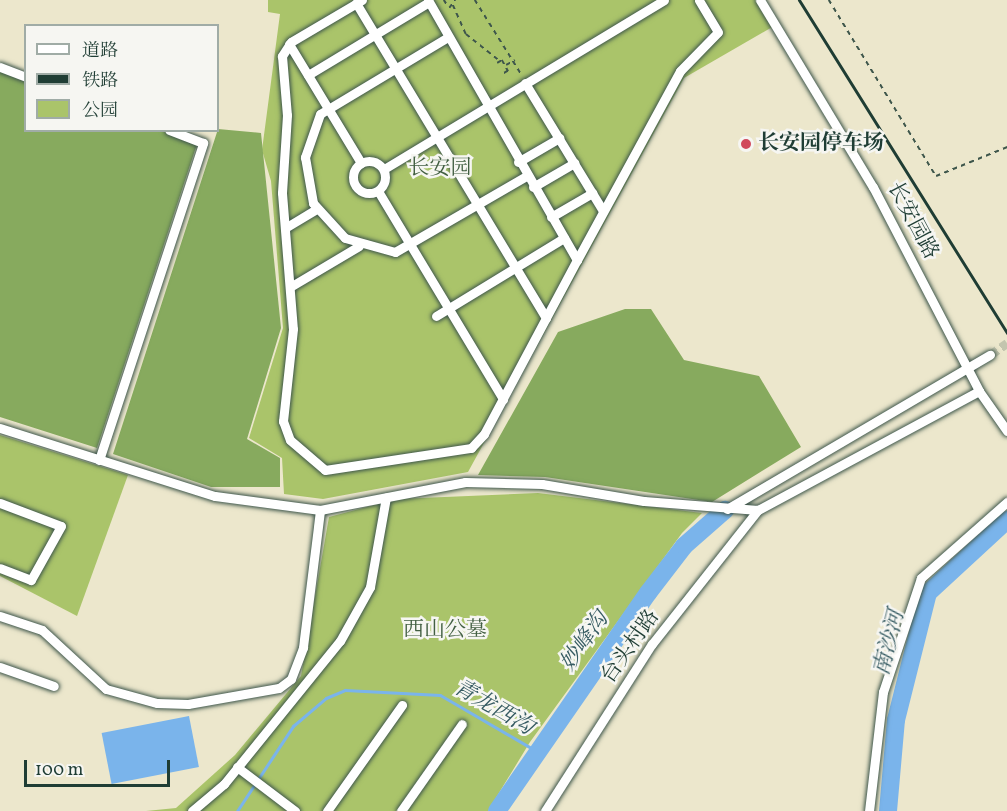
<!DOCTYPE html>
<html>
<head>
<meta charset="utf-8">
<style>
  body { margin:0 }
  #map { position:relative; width:1007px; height:811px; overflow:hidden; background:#ece7cc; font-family:Vollkorn,"Noto Serif SC",serif }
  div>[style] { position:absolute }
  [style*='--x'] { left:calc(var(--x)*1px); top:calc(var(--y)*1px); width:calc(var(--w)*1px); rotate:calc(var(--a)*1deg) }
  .green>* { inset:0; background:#aac46a }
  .forest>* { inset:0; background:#87aa5e }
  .water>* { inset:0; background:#7ab4eb; transform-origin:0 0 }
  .stream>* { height:3px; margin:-1.5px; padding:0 1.5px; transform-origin:1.5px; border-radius:1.5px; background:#7ab4eb }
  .river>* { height:18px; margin:-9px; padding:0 9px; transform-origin:9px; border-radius:9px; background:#7ab4eb }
  .minor-tunnel>* { height:9px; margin-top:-4.5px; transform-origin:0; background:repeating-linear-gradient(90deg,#c3c5ae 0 9px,transparent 0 13.5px) }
  .path>* { height:1.5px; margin-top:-0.75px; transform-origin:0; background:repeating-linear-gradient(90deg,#3e564b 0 4.5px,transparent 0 9px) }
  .roads { filter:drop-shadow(0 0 2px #3e564b) drop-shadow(0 0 2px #3e564b) }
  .minor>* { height:9px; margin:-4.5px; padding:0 4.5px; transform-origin:4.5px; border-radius:4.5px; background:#fff }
  .minor>.ring { margin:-4.5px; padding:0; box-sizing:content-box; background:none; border:9px solid #fff; border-radius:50% }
  .rail>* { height:3px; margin:-1.5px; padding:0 1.5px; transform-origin:1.5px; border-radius:1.5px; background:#1f3d34 }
  .dots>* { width:16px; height:16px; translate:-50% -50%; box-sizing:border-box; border:3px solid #f6f6f2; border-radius:50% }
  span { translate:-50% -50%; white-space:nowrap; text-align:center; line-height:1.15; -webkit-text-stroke:5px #f6f6f2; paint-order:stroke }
  .poi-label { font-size:21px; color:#1f3d34; font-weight:700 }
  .left { translate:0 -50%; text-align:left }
  .park-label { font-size:21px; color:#425f42 }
  .street-label { font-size:21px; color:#1f3d34 }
  .water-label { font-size:22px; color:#365b62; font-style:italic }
  .legend { position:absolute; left:24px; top:24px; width:195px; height:108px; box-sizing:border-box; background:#f6f6f2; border:2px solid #a0aca6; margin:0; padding:8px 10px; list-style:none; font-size:18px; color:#1f3d34 }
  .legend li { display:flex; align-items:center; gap:12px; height:30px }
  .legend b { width:30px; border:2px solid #a0aca6 }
  .scale { position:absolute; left:24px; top:760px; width:146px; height:27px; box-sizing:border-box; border:3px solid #1f3d34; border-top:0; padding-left:8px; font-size:18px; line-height:21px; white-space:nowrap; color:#1f3d34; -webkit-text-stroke:4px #f6f6f2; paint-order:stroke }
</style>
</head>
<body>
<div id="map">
  <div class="green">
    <i style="clip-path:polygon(268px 0,760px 0,774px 26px,684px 78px,468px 472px,323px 499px,284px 494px,282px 458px,249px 438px,283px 328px,271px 181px,262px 150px,280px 14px,268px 12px)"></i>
    <i style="clip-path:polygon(0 435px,128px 475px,77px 616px,0 576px)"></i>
    <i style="clip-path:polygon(538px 493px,702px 513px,682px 533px,530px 742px,488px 811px,146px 811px,176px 808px,235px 755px,301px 676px,329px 517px,397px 499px)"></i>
  </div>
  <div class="forest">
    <i style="clip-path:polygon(0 70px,25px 80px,26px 130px,162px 131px,197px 144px,97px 448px,0 417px)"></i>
    <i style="clip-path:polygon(218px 129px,261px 133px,281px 328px,247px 439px,280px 458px,280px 487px,211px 487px,113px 454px)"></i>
    <i style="clip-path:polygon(625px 309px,651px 309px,684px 360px,759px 376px,801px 447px,712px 502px,545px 477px,478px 475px,558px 332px)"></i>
  </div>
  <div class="water">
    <i style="left:189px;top:716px;width:52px;height:89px;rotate:79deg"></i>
  </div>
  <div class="stream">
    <i style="--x:237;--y:811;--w:102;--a:-56.6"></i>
    <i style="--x:293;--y:726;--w:43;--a:-40.3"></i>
    <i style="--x:326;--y:698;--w:21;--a:-23"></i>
    <i style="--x:345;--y:690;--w:95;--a:3"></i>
    <i style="--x:440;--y:695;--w:113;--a:30.2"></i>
  </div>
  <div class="river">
    <i style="--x:497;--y:811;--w:265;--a:-55.3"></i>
    <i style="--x:648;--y:593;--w:59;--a:-52.5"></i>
    <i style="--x:684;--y:546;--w:55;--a:-41.3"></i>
    <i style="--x:888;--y:811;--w:91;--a:-85"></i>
    <i style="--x:896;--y:720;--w:131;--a:-75.9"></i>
    <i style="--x:928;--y:593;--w:108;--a:-42.7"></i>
  </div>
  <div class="minor-tunnel">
    <i style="--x:990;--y:355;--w:21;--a:-35"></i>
  </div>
  <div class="path">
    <i style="--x:444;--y:0;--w:9;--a:58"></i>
    <i style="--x:449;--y:8;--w:10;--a:-53"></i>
    <i style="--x:475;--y:0;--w:87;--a:58.1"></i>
    <i style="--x:829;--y:0;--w:206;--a:58.7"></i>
    <i style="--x:936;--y:176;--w:77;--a:-22.2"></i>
    <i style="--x:453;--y:5;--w:32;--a:66"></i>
    <i style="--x:466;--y:34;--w:43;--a:38.5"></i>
    <i style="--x:497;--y:63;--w:6;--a:-31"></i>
    <i style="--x:502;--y:60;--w:13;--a:61"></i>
    <i style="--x:508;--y:71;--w:6;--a:149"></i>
    <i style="--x:506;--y:65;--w:10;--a:-29"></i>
  </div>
  <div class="roads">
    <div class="minor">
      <i style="--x:362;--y:0;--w:82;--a:149.4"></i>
      <i style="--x:291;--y:42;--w:17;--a:123"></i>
      <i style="--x:282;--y:56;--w:59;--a:85.2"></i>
      <i style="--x:287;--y:115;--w:78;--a:93.7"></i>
      <i style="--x:282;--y:193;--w:136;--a:85.4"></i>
      <i style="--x:293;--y:329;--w:93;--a:96.2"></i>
      <i style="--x:283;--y:421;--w:20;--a:70"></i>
      <i style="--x:290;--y:440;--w:46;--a:40.6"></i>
      <i style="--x:325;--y:470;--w:148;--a:-8.6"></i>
      <i style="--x:471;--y:448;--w:19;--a:-47"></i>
      <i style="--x:484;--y:434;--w:197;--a:-61.9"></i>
      <i style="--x:428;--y:0;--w:300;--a:60.2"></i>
      <i style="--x:577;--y:260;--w:215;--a:-61.4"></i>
      <i style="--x:680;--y:71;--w:54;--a:-45.7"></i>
      <i style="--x:718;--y:32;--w:37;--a:-121"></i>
      <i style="--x:760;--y:0;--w:218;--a:58.9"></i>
      <i style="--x:873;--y:187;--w:230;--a:62.5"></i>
      <i style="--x:979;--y:391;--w:49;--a:55"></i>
      <i style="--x:356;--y:3;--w:368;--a:58.9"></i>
      <i style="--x:448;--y:37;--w:149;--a:149"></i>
      <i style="--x:320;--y:114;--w:46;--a:109.2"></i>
      <i style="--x:305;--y:157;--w:47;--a:80.1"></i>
      <i style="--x:313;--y:203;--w:47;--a:47.6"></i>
      <i style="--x:345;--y:238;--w:52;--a:15.6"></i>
      <i style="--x:395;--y:252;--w:151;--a:-30.1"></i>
      <i style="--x:289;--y:44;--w:139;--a:58.8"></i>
      <i style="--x:0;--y:67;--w:28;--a:21"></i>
      <i style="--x:308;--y:75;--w:141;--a:-31.1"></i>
      <i style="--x:525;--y:83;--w:150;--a:58.6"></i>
      <i class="ring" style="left:353px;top:161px;width:23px;height:23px"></i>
      <i style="--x:518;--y:162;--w:48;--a:-30.3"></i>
      <i style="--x:384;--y:169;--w:327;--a:-31.1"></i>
      <i style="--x:533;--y:187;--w:48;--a:-30.3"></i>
      <i style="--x:378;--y:191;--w:243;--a:59"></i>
      <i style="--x:551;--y:217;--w:48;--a:-30.3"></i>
      <i style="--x:285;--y:228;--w:37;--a:-31"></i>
      <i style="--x:290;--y:287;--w:80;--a:-30.7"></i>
      <i style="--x:436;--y:316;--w:150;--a:-31.4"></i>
      <i style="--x:0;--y:428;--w:225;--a:17.6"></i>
      <i style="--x:215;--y:496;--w:106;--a:7.6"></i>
      <i style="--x:320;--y:510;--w:148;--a:-10.9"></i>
      <i style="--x:465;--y:482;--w:77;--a:1.5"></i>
      <i style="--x:542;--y:484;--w:103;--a:9.5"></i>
      <i style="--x:644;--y:501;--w:114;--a:4.5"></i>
      <i style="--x:758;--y:510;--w:251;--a:-28.3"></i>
      <i style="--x:99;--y:460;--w:334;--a:-71.8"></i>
      <i style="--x:203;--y:143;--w:36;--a:-159"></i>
      <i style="--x:0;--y:503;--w:65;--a:20.7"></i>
      <i style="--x:61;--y:526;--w:62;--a:119.1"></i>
      <i style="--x:31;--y:580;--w:33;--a:-159"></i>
      <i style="--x:727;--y:509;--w:305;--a:-30.4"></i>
      <i style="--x:0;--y:616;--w:44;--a:18.4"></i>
      <i style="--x:42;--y:630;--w:87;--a:42.7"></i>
      <i style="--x:106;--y:689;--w:53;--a:15.4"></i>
      <i style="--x:157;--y:703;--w:31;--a:2"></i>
      <i style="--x:188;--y:704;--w:92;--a:-10"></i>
      <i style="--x:279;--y:688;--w:15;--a:-37"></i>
      <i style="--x:291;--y:679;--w:34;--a:-69"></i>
      <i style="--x:303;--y:647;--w:138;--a:-82.9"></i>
      <i style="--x:0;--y:667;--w:57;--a:19.4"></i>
      <i style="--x:237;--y:767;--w:73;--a:37.2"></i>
      <i style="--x:192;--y:811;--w:42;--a:-40.2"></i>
      <i style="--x:224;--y:784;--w:184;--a:-51"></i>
      <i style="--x:340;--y:641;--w:62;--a:-60.9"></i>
      <i style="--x:370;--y:587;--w:91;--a:-79.9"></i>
      <i style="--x:327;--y:811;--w:130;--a:-54.7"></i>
      <i style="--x:401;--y:811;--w:106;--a:-55"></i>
      <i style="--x:545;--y:811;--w:198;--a:-57.4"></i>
      <i style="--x:652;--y:644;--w:171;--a:-51.7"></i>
      <i style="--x:869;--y:811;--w:120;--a:-83.3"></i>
      <i style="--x:883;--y:692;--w:120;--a:-71.6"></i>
      <i style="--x:921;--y:578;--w:115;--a:-41.5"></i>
    </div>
  </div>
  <div class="rail">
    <i style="--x:799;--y:0;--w:393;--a:58"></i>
  </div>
  <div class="dots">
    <i style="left:746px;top:144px;background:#d1495b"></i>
  </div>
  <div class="poi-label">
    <span class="left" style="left:758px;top:144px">长安园停车场</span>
  </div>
  <div class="park-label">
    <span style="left:440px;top:169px">长安园</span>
    <span style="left:445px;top:631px">西山公墓</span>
  </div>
  <div class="street-label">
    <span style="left:912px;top:221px;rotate:62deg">长安园路</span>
    <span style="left:631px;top:647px;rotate:-55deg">台头村路</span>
  </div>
  <div class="water-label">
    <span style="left:585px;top:642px;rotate:-55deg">妙峰沟</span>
    <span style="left:890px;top:643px;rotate:-76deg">南沙河</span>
    <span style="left:493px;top:708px;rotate:30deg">青龙西沟</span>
  </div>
  <ul class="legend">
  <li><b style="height:8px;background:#fff"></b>道路</li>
  <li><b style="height:8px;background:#1f3d34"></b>铁路</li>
  <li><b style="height:16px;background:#aac46a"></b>公园</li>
  </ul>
  <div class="scale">100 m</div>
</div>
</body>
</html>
